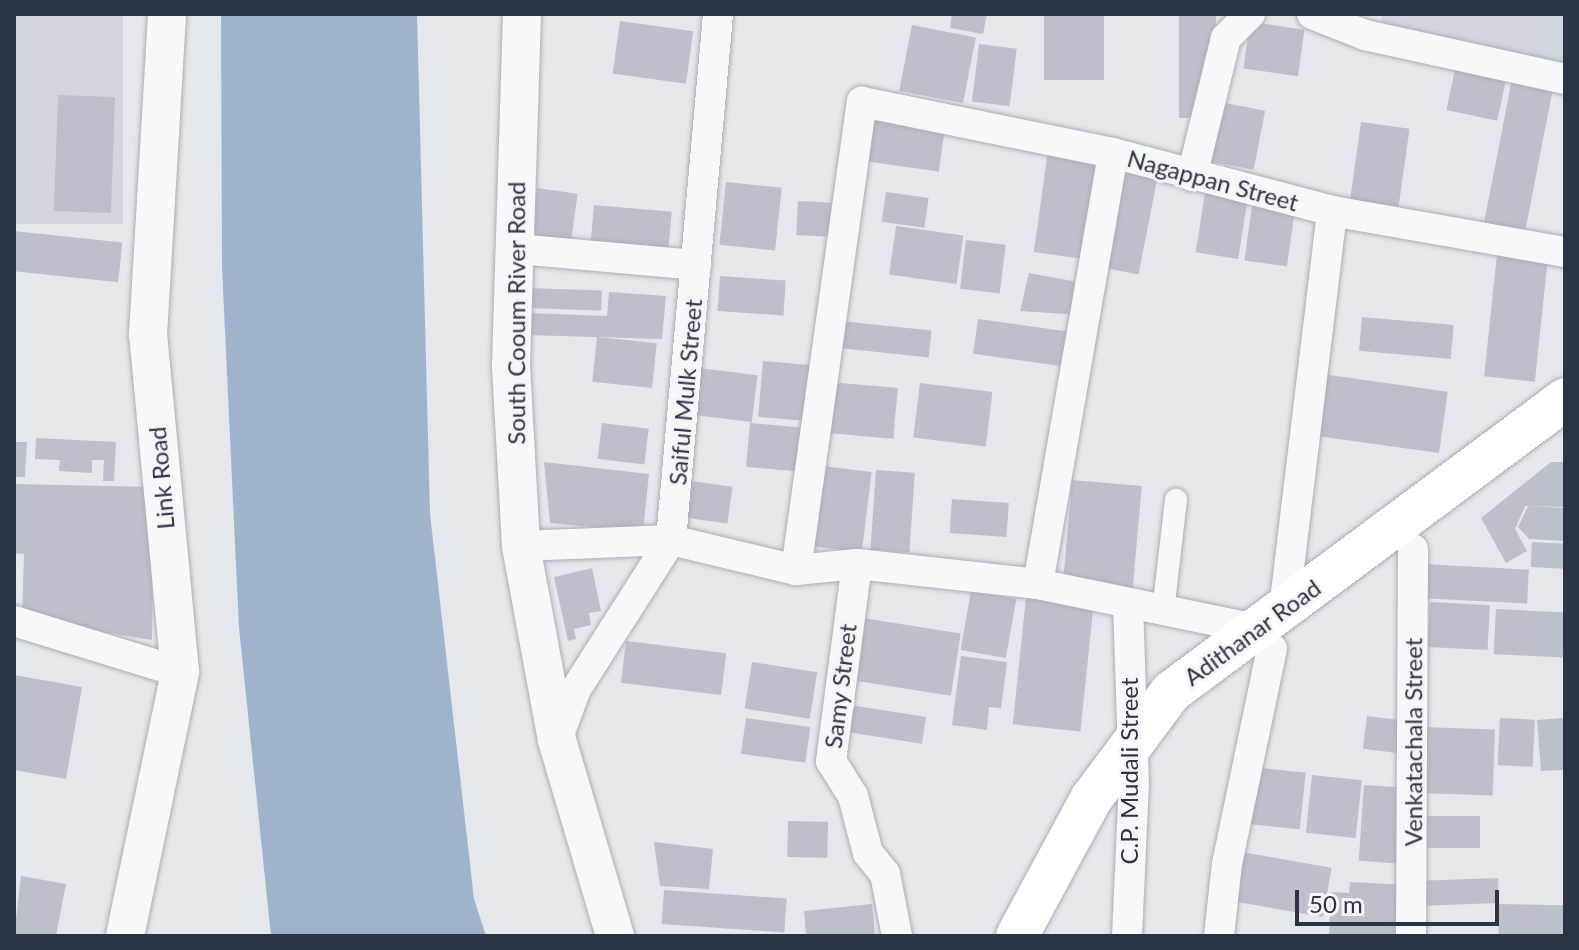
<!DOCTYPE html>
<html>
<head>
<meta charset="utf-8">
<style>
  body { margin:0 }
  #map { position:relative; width:1579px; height:950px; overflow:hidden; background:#e4e7ec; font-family:Lato,sans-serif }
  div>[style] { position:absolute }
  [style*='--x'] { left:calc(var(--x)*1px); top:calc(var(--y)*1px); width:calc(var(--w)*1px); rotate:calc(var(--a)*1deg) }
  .built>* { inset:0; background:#d2d6de; transform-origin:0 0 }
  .water>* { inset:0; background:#9fb4cc }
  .building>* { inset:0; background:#bbc0ca; transform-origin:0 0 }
  .roads { filter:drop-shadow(0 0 2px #a9aeb7) drop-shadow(0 0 2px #a9aeb7) }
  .pedestrian>* { height:22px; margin:-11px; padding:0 11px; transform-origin:11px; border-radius:11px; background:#f7f8fa }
  .minor>* { height:30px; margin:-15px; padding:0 15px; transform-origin:15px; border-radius:15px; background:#f7f8fa }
  .tertiary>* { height:38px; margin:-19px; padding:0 19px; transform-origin:19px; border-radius:19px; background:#f7f8fa }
  .secondary>* { height:42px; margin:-21px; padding:0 21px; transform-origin:21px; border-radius:21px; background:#fff }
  span { translate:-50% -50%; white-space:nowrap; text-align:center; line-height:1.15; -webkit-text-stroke:6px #f4f6f9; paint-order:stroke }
  .street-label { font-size:24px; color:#2b3445 }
  .frame { position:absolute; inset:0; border:16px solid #2b3445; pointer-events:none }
  .scale { position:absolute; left:1295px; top:890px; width:204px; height:36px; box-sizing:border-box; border:4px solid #2b3445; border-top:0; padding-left:10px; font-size:24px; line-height:28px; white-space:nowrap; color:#2b3445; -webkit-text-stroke:6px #f4f6f9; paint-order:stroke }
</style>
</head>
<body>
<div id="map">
  <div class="built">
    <i style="left:14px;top:14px;width:109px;height:210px"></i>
    <i style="clip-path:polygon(1383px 14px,1565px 14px,1565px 73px,1379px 31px)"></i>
  </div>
  <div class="water">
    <i style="clip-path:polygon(221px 14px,417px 14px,430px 514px,474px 899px,486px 936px,271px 936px,239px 628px,222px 267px)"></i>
  </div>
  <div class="building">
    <i style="clip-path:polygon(952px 14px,987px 14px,983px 34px,950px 28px)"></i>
    <i style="left:1044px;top:14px;width:60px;height:66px"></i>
    <i style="left:1179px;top:14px;width:37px;height:104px"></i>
    <i style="left:620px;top:21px;width:74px;height:53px;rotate:8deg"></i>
    <i style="left:1250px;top:22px;width:55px;height:47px;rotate:8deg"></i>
    <i style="left:912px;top:25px;width:65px;height:67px;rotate:11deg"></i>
    <i style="left:979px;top:44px;width:38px;height:58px;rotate:7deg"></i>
    <i style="left:1457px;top:60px;width:52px;height:51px;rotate:12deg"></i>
    <i style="left:1512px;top:79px;width:42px;height:153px;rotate:11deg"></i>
    <i style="left:58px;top:95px;width:57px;height:116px;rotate:2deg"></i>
    <i style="left:1215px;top:101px;width:51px;height:60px;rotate:11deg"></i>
    <i style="left:867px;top:115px;width:79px;height:46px;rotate:8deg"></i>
    <i style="left:1361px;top:122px;width:49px;height:79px;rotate:8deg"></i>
    <i style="left:1048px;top:151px;width:55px;height:102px;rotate:8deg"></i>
    <i style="left:1115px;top:165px;width:44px;height:103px;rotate:11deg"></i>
    <i style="left:726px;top:182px;width:56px;height:63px;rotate:6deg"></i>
    <i style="left:1206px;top:187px;width:43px;height:66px;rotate:9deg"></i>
    <i style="left:537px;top:188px;width:41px;height:55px;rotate:8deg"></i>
    <i style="left:886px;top:192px;width:43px;height:30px;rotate:8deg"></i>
    <i style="left:1253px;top:199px;width:43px;height:62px;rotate:8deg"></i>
    <i style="left:798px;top:201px;width:33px;height:34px;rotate:3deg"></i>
    <i style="left:594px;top:205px;width:78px;height:42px;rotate:5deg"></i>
    <i style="left:896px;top:226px;width:68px;height:49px;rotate:8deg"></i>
    <i style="left:14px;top:231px;width:109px;height:40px;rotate:6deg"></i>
    <i style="left:966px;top:240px;width:40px;height:49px;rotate:7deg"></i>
    <i style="left:1497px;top:254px;width:51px;height:123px;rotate:6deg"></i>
    <i style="clip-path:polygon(1029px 273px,1083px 283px,1080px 315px,1020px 311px)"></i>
    <i style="left:720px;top:276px;width:66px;height:35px;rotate:4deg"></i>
    <i style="left:527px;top:288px;width:75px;height:20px;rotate:2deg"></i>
    <i style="clip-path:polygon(609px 292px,666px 296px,662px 339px,527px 335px,528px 313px,607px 316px)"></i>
    <i style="left:1362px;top:317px;width:92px;height:34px;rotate:5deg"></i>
    <i style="left:978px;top:319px;width:101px;height:35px;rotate:8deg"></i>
    <i style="left:840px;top:321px;width:92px;height:27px;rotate:6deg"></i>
    <i style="left:597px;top:337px;width:60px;height:45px;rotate:6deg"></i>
    <i style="left:763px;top:361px;width:49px;height:56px;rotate:5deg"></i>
    <i style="left:698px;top:368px;width:60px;height:47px;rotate:7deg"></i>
    <i style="left:1315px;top:373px;width:134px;height:62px;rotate:8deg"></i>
    <i style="left:829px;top:382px;width:69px;height:51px;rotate:5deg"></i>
    <i style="left:920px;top:383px;width:73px;height:55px;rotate:7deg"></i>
    <i style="left:602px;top:423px;width:47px;height:36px;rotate:7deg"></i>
    <i style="left:750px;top:423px;width:56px;height:44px;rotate:5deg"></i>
    <i style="clip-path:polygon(36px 438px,116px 442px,114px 481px,103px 481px,104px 460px,92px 460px,92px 473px,59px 471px,60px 460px,35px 459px)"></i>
    <i style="clip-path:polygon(14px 442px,27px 442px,25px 477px,14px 477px)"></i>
    <i style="clip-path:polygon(544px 462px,649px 474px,643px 532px,550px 523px)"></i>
    <i style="clip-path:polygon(1551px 462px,1565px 462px,1565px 507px,1525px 506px,1515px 529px,1527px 551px,1506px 563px,1481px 518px)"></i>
    <i style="left:823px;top:466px;width:49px;height:81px;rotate:7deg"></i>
    <i style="left:876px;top:470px;width:39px;height:80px;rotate:4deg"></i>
    <i style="left:1072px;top:480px;width:70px;height:108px;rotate:5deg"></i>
    <i style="left:691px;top:481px;width:42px;height:37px;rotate:8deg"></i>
    <i style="clip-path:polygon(14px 484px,154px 487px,152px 640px,22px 619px,24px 554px,14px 553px)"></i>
    <i style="left:952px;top:499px;width:57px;height:34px;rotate:4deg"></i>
    <i style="clip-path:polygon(1528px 506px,1565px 508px,1565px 541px,1529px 539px,1518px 527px)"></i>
    <i style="left:1532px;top:542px;width:33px;height:25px;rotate:3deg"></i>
    <i style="left:1422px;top:564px;width:107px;height:34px;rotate:3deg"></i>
    <i style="clip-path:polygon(592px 568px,601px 611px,589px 613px,591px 625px,574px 629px,576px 639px,568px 641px,554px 577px)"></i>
    <i style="left:971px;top:591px;width:46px;height:60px;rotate:10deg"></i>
    <i style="left:1026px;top:598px;width:68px;height:127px;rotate:6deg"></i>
    <i style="left:1430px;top:602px;width:60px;height:45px;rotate:3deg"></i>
    <i style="left:1496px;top:609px;width:69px;height:45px;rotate:3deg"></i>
    <i style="left:856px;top:617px;width:106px;height:63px;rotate:9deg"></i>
    <i style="left:626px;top:641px;width:101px;height:42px;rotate:7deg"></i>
    <i style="clip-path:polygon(961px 656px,1007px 662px,1001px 708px,989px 707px,987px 730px,952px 725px)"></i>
    <i style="left:752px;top:662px;width:66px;height:47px;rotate:9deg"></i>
    <i style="clip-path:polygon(14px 675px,82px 687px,66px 779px,14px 770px)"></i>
    <i style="left:850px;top:705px;width:77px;height:27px;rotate:9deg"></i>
    <i style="left:1367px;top:716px;width:34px;height:33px;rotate:7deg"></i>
    <i style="left:746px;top:718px;width:65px;height:36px;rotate:8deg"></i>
    <i style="left:1500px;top:718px;width:35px;height:47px;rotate:3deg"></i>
    <i style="clip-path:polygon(1565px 718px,1565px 770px,1541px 771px,1537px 720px)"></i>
    <i style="left:1421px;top:727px;width:74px;height:66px;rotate:2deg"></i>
    <i style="left:1252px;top:767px;width:54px;height:57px;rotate:6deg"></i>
    <i style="left:1312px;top:775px;width:50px;height:58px;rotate:6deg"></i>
    <i style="left:1364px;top:785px;width:47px;height:76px;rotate:4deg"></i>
    <i style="left:1421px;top:816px;width:59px;height:32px"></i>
    <i style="left:788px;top:821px;width:40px;height:36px;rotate:1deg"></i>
    <i style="clip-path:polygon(654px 842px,713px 849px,709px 889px,660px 886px)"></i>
    <i style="left:1242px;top:852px;width:91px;height:50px;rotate:10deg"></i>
    <i style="clip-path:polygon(21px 876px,66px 884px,56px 936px,14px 936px)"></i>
    <i style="left:1498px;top:878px;width:25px;height:83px;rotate:88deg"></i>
    <i style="clip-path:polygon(1350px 882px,1405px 885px,1402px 936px,1329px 936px,1331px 892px,1349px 893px)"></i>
    <i style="left:664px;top:890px;width:123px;height:34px;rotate:4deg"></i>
    <i style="clip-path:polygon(872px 904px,875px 936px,806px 936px,804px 911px)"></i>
    <i style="left:1499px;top:904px;width:66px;height:31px;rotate:1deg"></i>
  </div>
  <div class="roads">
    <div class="pedestrian">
      <i style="--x:1163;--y:611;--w:112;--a:-83.3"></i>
    </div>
    <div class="minor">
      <i style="--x:1312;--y:14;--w:57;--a:21.6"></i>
      <i style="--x:1365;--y:35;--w:205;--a:12.4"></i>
      <i style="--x:1192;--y:176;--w:142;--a:-76.2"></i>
      <i style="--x:1226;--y:38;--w:34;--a:-45"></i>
      <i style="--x:517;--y:249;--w:180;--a:5.1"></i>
      <i style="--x:521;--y:546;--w:150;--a:-2.3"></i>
      <i style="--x:671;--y:540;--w:129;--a:13.5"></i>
      <i style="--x:796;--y:570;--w:61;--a:-5.6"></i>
      <i style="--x:857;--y:564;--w:182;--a:6.3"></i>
      <i style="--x:1038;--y:584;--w:223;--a:11.7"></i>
      <i style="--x:857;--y:564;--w:199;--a:97.5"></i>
      <i style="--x:831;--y:761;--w:41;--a:57.8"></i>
      <i style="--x:853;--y:796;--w:59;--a:75.3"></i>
      <i style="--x:868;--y:853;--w:27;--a:51"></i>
      <i style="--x:885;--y:874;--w:63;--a:79"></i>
      <i style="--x:796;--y:570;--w:473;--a:-82"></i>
      <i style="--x:862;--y:102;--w:256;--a:11.5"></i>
      <i style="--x:1113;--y:153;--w:227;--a:14.8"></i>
      <i style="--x:1332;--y:211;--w:237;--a:10"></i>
      <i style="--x:1038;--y:584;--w:437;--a:-80.1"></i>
      <i style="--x:1284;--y:609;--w:401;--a:-83.1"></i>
      <i style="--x:14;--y:621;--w:174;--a:17.1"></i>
      <i style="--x:557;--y:740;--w:54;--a:-69.6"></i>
      <i style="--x:576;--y:689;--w:177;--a:-57.5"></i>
      <i style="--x:671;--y:540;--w:528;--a:-84.89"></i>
      <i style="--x:1127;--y:936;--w:152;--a:-87.4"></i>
      <i style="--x:1134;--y:784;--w:178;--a:-91.9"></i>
      <i style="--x:1219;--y:936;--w:72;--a:-83.7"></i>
      <i style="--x:1227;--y:864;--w:220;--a:-78.2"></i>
      <i style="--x:1411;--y:936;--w:387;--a:-89.7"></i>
    </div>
    <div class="tertiary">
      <i style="--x:522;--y:14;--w:352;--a:91.8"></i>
      <i style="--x:511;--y:366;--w:180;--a:86.8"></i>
      <i style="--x:521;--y:546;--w:197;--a:79.5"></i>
      <i style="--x:557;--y:740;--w:204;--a:73.5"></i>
      <i style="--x:125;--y:936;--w:270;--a:-78.2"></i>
      <i style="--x:180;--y:672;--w:339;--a:-95.4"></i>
      <i style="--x:148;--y:335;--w:322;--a:-86.6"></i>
    </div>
    <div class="secondary">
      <i style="--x:1017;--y:936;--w:156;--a:-61.6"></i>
      <i style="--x:1091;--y:799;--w:134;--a:-53.2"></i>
      <i style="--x:1171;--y:692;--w:491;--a:-36.6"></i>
    </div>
  </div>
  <div class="street-label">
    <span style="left:1213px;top:180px;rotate:15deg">Nagappan Street</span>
    <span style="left:516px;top:313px;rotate:-90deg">South Cooum River Road</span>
    <span style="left:685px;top:392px;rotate:-85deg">Saiful Mulk Street</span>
    <span style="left:161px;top:478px;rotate:-95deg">Link Road</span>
    <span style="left:1252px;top:632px;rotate:-36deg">Adithanar Road</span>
    <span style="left:840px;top:686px;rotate:-83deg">Samy Street</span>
    <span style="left:1413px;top:742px;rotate:-90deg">Venkatachala Street</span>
    <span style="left:1129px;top:771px;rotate:-90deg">C.P. Mudali Street</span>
  </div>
  <div class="frame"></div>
  <div class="scale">50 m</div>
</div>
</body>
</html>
